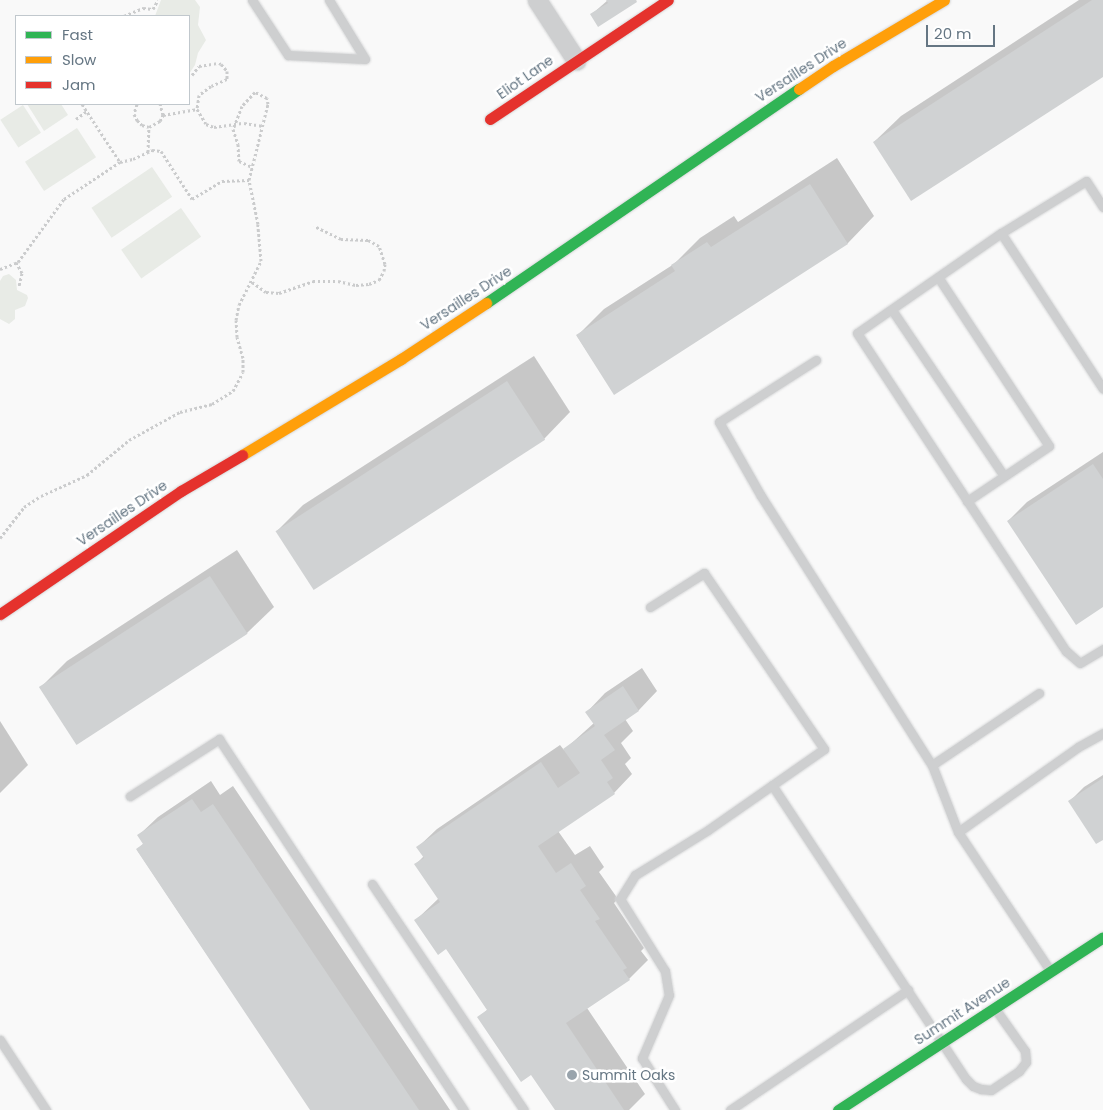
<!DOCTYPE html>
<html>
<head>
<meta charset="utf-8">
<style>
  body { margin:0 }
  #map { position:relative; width:1103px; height:1110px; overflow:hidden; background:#f9f9f9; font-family:Poppins,sans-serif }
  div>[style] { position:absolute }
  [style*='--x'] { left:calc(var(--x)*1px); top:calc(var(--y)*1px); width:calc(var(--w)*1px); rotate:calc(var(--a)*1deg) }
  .green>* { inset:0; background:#e8ebe6; transform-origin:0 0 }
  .shadow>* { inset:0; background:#0003 }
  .building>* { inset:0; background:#d0d2d3; transform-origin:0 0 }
  .path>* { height:3px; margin-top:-1.5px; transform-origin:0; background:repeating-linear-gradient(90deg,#cbcccd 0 2.5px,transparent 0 5px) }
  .roads { filter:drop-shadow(0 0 1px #d5d6d7) drop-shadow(0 0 1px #d5d6d7) }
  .lane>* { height:9px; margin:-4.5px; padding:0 4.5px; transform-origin:4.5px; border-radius:4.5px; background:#cecfd0 }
  .street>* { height:19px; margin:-9.5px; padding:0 9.5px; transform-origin:9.5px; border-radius:9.5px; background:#cecfd0 }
  .fast>* { height:11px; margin:-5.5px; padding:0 5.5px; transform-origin:5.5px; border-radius:5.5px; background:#30b455 }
  .slow>* { height:11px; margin:-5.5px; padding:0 5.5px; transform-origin:5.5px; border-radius:5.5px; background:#ff9f0a }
  .jam>* { height:11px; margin:-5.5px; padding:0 5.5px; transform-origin:5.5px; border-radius:5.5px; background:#e5322d }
  .dots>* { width:14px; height:14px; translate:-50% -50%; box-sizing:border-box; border:2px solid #fff; border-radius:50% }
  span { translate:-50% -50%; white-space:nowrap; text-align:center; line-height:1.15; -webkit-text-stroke:5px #fff; paint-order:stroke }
  .street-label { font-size:14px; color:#657683 }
  .poi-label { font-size:14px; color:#657683 }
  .left { translate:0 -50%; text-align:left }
  .legend { position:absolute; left:15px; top:15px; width:175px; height:90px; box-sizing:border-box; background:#fff; border:1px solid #c1c8cd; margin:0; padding:6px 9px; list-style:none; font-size:15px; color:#657683 }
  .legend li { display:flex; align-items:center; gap:10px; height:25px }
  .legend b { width:25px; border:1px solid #c1c8cd }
  .scale { position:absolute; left:926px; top:25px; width:69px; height:22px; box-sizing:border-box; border:2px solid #657683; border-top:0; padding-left:6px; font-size:15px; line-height:18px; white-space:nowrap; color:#657683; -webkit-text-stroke:4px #fff; paint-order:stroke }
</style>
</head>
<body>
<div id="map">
  <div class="green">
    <i style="clip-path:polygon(161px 0,195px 0,200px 7px,198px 25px,206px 40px,198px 53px,195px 65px,189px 74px,189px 16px,155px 16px)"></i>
    <i style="clip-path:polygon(27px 104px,61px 104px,68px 115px,44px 131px)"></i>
    <i style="left:23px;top:105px;width:33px;height:27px;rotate:57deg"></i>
    <i style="left:77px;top:128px;width:35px;height:62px;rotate:57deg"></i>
    <i style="left:152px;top:167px;width:36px;height:73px;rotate:56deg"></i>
    <i style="left:181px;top:208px;width:35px;height:73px;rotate:55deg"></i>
    <i style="clip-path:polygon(9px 274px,16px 280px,17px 290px,27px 295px,28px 298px,25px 306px,15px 310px,15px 319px,9px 324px,0 319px,0 281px,3px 276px)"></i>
  </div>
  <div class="shadow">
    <i style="clip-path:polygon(608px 0,637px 0,592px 14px)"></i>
    <i style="clip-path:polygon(1079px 0,1103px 0,1103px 76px,874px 142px,901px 116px)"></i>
    <i style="clip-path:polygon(837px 158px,874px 216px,848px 243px,614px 393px,577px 336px,604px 309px,674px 264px,700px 238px,734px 216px,738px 222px)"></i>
    <i style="clip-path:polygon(534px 356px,570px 412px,544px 439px,276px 532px,303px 505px)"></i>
    <i style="clip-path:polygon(1103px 452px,1103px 605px,1008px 521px,1027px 502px)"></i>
    <i style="clip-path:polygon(237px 550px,274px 607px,247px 633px,40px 688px,67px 661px)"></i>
    <i style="clip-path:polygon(642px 668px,657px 691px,639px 710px,625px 719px,633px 731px,621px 743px,631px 758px,625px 764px,632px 774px,614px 793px,558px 831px,575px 855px,590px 846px,604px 867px,599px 872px,618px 899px,614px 903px,644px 948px,641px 951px,648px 960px,629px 979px,587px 1008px,645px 1094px,629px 1110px,556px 1110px,531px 1073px,479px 1018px,488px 1009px,446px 948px,416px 920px,439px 898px,416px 864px,424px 856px,418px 847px,437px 829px,560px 745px,564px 750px,594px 723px,587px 712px,605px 693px)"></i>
    <i style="clip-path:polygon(0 721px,28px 765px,0 793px)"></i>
    <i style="clip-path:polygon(1103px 775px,1103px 838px,1070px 801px,1084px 787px)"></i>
    <i style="clip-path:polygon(211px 781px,220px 795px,233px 786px,450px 1110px,311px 1110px,137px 850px,144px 843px,139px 835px,158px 817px)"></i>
  </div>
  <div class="building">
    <i style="clip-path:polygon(606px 0,636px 0,637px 2px,598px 27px,590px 14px,608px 3px)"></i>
    <i style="clip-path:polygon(1092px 0,1103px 0,1103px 77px,911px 201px,873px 142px)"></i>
    <i style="clip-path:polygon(810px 184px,848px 244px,614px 395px,576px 335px,675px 271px,671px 265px,707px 242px,711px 247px)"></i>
    <i style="left:507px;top:381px;width:70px;height:276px;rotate:57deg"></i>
    <i style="clip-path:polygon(1093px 464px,1103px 479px,1103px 607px,1076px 625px,1007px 521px)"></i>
    <i style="left:210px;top:576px;width:69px;height:204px;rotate:57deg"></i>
    <i style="clip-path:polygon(623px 686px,639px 711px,604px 735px,615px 750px,601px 760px,613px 778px,607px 782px,615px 794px,538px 846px,556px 873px,571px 863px,586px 886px,580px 890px,600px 919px,595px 921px,627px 968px,623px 970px,630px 980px,566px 1023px,624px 1110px,555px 1110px,531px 1075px,521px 1082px,477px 1017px,487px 1010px,446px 949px,438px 955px,414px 920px,440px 902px,414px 864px,424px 858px,416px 847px,541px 762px,558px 788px,580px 773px,563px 749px,595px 726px,585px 712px)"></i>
    <i style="clip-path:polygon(1103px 778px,1103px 840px,1096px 844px,1068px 801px)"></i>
    <i style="clip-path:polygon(192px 799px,201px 812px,213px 804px,419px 1110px,310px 1110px,136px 849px,143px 844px,137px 835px)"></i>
  </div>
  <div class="path">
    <i style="--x:124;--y:16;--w:21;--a:-23"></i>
    <i style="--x:143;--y:8;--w:10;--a:6"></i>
    <i style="--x:153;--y:9;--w:10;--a:-61"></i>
    <i style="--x:192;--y:75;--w:11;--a:-52"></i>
    <i style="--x:199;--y:66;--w:20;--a:-9"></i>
    <i style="--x:219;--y:63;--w:2;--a:27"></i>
    <i style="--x:221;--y:64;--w:9;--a:49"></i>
    <i style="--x:227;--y:71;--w:8;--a:90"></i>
    <i style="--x:227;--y:79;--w:17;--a:156"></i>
    <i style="--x:211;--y:86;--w:15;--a:143"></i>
    <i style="--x:199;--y:95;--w:14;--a:98"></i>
    <i style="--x:197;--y:109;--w:17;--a:59"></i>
    <i style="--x:206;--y:124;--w:9;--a:21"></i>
    <i style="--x:214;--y:127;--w:30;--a:-8"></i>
    <i style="--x:244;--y:123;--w:19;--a:9"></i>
    <i style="--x:82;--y:104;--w:69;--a:56.8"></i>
    <i style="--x:137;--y:104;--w:10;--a:107"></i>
    <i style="--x:134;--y:114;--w:7;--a:63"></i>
    <i style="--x:137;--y:120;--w:7;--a:45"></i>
    <i style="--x:142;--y:125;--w:7;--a:16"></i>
    <i style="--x:149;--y:127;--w:13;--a:-29"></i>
    <i style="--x:160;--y:121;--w:7;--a:-63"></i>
    <i style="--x:163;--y:115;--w:11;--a:-105"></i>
    <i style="--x:163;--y:115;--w:35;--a:-10"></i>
    <i style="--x:76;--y:119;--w:14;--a:-36"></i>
    <i style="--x:148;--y:152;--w:25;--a:-88"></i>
    <i style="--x:16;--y:262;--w:13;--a:61"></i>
    <i style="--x:22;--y:273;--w:13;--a:103"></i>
    <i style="--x:0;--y:269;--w:19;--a:-21"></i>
    <i style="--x:18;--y:262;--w:78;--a:-53.9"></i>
    <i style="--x:64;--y:199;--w:67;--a:-33.5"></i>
    <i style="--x:120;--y:162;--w:13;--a:-13"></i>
    <i style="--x:133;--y:159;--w:21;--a:-25"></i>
    <i style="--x:152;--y:150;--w:9;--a:6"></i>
    <i style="--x:161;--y:151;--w:57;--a:57.1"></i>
    <i style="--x:192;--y:199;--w:35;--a:-31"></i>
    <i style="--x:222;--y:181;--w:27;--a:-2"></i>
    <i style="--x:252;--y:282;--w:17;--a:36"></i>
    <i style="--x:266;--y:292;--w:13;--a:4"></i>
    <i style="--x:279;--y:293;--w:36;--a:-19"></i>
    <i style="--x:313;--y:281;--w:25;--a:0"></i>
    <i style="--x:338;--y:281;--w:18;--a:13"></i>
    <i style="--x:356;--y:285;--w:13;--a:-4"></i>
    <i style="--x:369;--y:284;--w:11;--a:-22"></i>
    <i style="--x:379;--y:280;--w:10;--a:-61"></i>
    <i style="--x:384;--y:271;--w:7;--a:-82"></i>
    <i style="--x:385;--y:264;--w:19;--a:-108"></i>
    <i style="--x:379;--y:246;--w:13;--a:-151"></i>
    <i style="--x:368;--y:240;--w:27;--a:-178"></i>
    <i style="--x:341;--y:239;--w:30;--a:-154"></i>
    <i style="--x:0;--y:538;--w:39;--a:-52"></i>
    <i style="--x:24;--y:507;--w:20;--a:-33"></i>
    <i style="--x:41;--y:496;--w:51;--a:-24.5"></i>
    <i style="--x:87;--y:475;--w:55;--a:-39.8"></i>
    <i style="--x:129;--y:440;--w:58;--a:-28.8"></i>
    <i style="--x:180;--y:412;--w:33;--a:-14"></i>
    <i style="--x:212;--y:404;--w:25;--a:-32"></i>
    <i style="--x:233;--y:391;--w:21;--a:-62"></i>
    <i style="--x:243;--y:372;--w:14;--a:-90"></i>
    <i style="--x:243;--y:358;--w:22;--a:-106"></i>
    <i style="--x:237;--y:337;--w:17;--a:-93"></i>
    <i style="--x:236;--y:320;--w:15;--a:-79"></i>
    <i style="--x:239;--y:305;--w:49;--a:-63.4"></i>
    <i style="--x:261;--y:261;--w:37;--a:-95"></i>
    <i style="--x:258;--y:224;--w:45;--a:-101.6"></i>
    <i style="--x:249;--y:180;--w:78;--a:-76"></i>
    <i style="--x:268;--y:104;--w:6;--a:-99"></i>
    <i style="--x:267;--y:98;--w:13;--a:-153"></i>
    <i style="--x:255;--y:92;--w:19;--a:133"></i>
    <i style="--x:242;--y:106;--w:25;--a:111"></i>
    <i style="--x:233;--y:129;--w:16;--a:72"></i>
    <i style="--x:238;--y:144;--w:17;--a:87"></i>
    <i style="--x:239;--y:161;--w:14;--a:25"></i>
  </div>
  <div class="roads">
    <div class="lane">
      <i style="--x:252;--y:0;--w:66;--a:56.8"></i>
      <i style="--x:288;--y:55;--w:77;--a:3"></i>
      <i style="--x:329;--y:0;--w:69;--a:58.6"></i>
      <i style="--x:1103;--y:207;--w:31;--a:-123"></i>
      <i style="--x:1086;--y:181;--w:100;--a:148.5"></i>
      <i style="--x:1001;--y:233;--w:186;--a:56.8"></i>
      <i style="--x:1001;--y:233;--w:175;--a:145.2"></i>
      <i style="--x:857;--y:333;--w:381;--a:56.7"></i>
      <i style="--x:1066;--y:651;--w:18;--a:41"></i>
      <i style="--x:1080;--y:663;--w:27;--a:-31"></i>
      <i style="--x:938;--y:277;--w:202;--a:56.7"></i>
      <i style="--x:1049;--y:446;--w:99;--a:146.1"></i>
      <i style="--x:892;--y:310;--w:200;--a:56"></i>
      <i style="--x:816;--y:360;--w:115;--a:147.4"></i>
      <i style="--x:719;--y:422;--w:85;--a:60.4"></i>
      <i style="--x:761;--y:496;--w:319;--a:57.6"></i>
      <i style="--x:932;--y:765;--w:72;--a:68.8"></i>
      <i style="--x:958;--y:832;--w:164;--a:56.4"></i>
      <i style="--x:650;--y:607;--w:64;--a:-32.2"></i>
      <i style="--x:704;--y:573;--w:213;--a:55.7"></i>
      <i style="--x:824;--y:749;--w:141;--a:145.1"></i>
      <i style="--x:708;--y:830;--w:86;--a:148.3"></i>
      <i style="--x:635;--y:875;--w:28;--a:122"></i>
      <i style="--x:620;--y:899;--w:85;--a:58"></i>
      <i style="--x:665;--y:971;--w:24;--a:81"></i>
      <i style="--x:669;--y:995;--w:69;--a:113.2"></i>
      <i style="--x:642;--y:1058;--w:62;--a:57.6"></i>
      <i style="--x:932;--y:765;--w:129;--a:-33.9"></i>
      <i style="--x:772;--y:785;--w:352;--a:56.6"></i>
      <i style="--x:966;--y:1079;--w:10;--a:45"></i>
      <i style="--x:973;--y:1086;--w:9;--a:21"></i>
      <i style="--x:981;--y:1089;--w:10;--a:6"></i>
      <i style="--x:991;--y:1090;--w:34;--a:-34"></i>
      <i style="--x:1019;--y:1071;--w:11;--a:-52"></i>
      <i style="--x:1026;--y:1062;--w:11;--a:-95"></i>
      <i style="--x:1025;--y:1051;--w:50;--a:-125.3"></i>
      <i style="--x:130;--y:796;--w:106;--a:-32.6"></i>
      <i style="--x:219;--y:739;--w:445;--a:56.6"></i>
      <i style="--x:958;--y:832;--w:147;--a:-35.3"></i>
      <i style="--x:1078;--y:747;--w:29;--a:-29"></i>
      <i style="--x:372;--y:884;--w:272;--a:56.1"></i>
      <i style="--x:0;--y:1040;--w:84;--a:56.7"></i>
      <i style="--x:730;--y:1110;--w:215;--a:-34"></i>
    </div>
    <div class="street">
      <i style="--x:537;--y:0;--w:72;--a:57"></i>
    </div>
    <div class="fast">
      <i style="--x:486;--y:303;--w:379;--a:-34.4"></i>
      <i style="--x:838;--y:1110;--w:316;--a:-33.1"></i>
    </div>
    <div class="slow">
      <i style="--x:799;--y:89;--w:41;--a:-34.1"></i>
      <i style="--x:833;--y:66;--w:129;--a:-30.7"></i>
      <i style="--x:242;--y:455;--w:186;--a:-31.1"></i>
      <i style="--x:401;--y:359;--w:102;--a:-33.4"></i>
    </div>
    <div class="jam">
      <i style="--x:490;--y:119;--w:214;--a:-33.8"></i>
      <i style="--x:0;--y:614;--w:219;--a:-34.2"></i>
      <i style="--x:181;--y:491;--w:71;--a:-30.5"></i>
    </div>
  </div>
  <div class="dots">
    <i style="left:572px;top:1075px;background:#99a4ac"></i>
  </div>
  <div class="street-label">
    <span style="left:801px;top:70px;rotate:-33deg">Versailles Drive</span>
    <span style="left:525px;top:77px;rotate:-35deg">Eliot Lane</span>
    <span style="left:466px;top:298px;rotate:-33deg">Versailles Drive</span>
    <span style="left:122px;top:513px;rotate:-34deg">Versailles Drive</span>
    <span style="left:962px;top:1011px;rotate:-33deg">Summit Avenue</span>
  </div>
  <div class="poi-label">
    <span class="left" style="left:582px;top:1075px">Summit Oaks</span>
  </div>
  <ul class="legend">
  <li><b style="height:6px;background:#30b455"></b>Fast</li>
  <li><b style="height:6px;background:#ff9f0a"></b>Slow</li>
  <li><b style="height:6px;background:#e5322d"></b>Jam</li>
  </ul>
  <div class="scale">20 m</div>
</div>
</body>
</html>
